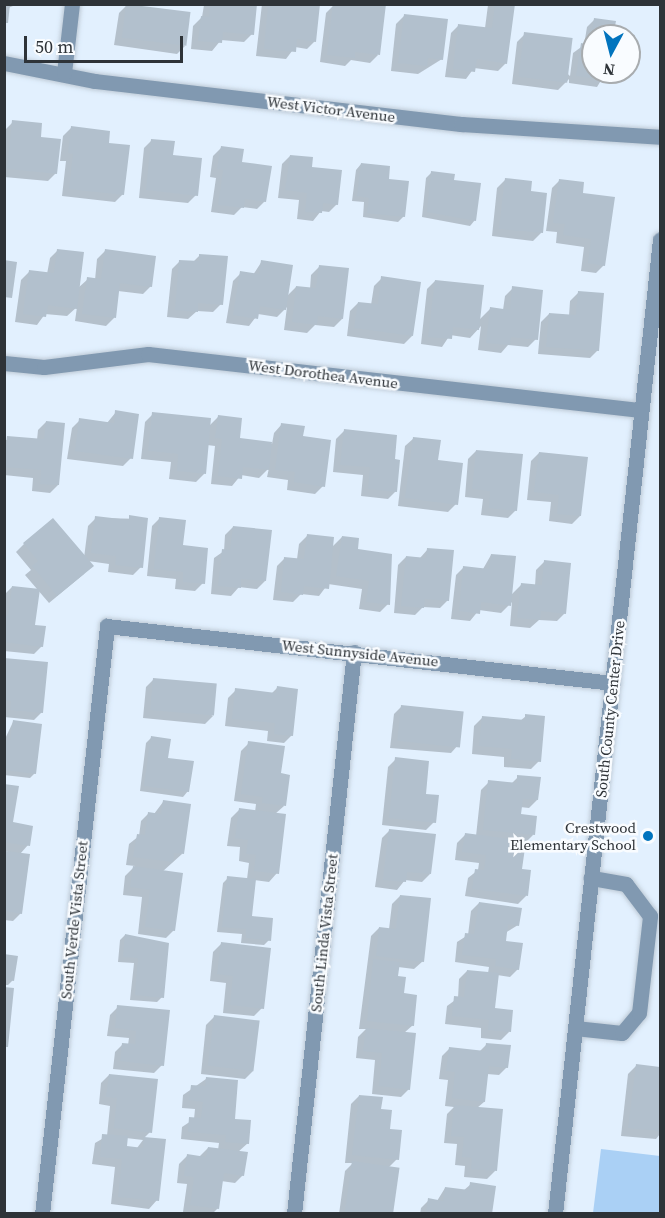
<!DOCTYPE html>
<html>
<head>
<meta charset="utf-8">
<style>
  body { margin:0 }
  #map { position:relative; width:665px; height:1218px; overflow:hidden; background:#e2f0fe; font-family:"Source Serif 4",serif }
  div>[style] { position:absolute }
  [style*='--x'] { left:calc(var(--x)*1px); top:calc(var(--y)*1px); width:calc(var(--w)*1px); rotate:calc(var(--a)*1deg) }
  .green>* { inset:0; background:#aad0f5 }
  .shadow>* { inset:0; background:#0003 }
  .building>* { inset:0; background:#b2c0cd; transform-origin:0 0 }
  .roads { filter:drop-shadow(0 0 2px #becad6) drop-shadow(0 0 2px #becad6) }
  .minor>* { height:15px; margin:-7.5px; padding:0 7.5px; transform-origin:7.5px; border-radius:7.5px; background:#8199b1 }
  .dots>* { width:16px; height:16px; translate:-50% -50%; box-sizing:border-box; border:3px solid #f9fcff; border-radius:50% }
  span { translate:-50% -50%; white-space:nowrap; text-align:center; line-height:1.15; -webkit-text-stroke:5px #f9fcff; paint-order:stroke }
  .street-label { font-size:15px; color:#2e3338 }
  .poi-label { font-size:15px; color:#2e3338 }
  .right { translate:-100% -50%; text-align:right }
  .frame { position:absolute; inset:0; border:6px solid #2e3338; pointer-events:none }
  .north { position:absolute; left:581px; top:24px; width:60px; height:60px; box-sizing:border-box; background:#f9fcff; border:2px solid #a8acaf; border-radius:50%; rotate:187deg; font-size:16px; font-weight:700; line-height:24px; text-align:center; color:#2e3338 }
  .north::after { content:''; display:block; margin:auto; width:21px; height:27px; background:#0174be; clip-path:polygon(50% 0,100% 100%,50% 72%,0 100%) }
  .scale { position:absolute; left:24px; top:36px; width:159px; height:27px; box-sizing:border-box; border:3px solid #2e3338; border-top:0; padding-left:8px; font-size:18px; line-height:21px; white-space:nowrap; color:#2e3338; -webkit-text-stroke:4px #f9fcff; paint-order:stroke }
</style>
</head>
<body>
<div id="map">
  <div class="green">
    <i style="clip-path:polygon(601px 1149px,660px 1156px,660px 1213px,593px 1213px)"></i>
  </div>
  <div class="shadow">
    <i style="clip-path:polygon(4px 4px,18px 4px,8px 8px,4px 25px)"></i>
    <i style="clip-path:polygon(255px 4px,252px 34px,244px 42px,221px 40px,212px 51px,191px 49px,193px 26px,202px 17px,204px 5px)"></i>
    <i style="clip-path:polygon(262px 4px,318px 4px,315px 41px,307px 49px,295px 47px,286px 59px,256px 56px)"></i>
    <i style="clip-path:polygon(513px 4px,506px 63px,498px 71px,474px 68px,466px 79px,445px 77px,451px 33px,459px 25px,485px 28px,488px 5px)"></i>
    <i style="clip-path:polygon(127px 5px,185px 46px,177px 54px,114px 45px,119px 13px)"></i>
    <i style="clip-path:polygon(334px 5px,378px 55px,370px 63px,351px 60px,345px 66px,320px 62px,326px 13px)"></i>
    <i style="clip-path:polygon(404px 16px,442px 59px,418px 74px,391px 71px,396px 24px)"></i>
    <i style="clip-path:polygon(595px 19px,613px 33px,630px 35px,629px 42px,629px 36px,593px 36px,593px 72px,621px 72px,617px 76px,605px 74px,597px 87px,569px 83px,569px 79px,558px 90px,512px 84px,517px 42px,525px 34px,570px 76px,573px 53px,584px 45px,587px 27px)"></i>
    <i style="clip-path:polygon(13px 122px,39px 138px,56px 173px,48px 181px,4px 177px,5px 130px)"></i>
    <i style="clip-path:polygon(71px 128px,123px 194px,115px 202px,62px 196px,66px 161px,60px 161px,63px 136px)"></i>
    <i style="clip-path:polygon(152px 140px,196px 195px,188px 203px,139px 198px,144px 148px)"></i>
    <i style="clip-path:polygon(221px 148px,240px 163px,265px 201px,257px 209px,242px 207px,234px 215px,211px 212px,216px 178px,210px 177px,213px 156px)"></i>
    <i style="clip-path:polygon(290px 156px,310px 168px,337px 204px,329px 212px,321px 211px,313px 221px,297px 219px,299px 200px,278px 198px,282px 164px)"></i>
    <i style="clip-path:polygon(361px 164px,387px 180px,404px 216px,398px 222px,363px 217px,364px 202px,352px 201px,356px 170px)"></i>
    <i style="clip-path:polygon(432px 172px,452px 181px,475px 220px,470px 226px,422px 217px,426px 178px)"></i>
    <i style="clip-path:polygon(505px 180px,529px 192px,541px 233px,533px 241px,492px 236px,497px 188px)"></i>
    <i style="clip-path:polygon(560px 180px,581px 194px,604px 265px,596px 273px,581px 271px,584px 247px,556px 243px,557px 232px,546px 231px,552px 188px)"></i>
    <i style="clip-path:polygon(58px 250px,78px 288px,88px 279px,95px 280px,97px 259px,105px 251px,151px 286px,143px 294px,118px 291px,114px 318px,106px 326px,75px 321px,77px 307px,67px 316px,45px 314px,37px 325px,15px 322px,21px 280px,29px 272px,47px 274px,50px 258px)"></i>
    <i style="clip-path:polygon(200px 255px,221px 304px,213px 312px,197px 311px,188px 319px,167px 317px,172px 269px,180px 261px,193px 262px)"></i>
    <i style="clip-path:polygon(262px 261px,286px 297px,296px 287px,310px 289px,311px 275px,319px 267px,342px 319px,334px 327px,315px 325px,307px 333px,284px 330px,287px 307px,277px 317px,258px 314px,249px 326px,226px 323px,233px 281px,241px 273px,253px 275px)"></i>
    <i style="clip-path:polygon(382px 278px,412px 336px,404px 344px,347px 336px,350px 311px,358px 303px,371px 305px,374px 286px)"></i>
    <i style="clip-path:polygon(435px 281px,479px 320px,490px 309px,503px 310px,505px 296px,513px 288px,536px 339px,528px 347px,508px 345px,501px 353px,478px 350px,481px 326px,470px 338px,450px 335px,442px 347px,421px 344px,427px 289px)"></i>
    <i style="clip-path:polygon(578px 293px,598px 350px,590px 358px,538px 354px,541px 322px,549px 314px,569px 316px,570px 301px)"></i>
    <i style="clip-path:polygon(116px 412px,131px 458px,123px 466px,67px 459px,72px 428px,80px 420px,107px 423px)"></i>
    <i style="clip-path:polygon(153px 414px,209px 426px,218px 417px,238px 439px,272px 444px,274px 433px,282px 424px,302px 437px,323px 486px,315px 494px,287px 490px,288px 480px,267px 477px,269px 468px,259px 478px,241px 475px,232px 486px,211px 484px,215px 446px,207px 445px,204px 474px,196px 482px,169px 479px,171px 462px,141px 459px,145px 422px)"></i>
    <i style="clip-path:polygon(46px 422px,58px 485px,50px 493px,32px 491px,33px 478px,4px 475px,4px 440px,37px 440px,38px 430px)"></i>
    <i style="clip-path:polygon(344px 431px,393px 460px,396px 491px,388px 499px,361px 496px,363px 475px,333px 472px,336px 439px)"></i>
    <i style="clip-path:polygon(414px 438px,437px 462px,456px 504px,448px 512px,398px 506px,405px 446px)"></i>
    <i style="clip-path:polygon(476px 451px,516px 510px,508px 518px,481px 515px,483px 499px,465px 497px,468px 459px)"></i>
    <i style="clip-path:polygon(539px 453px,580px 516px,572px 524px,549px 521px,551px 502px,527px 500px,531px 461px)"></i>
    <i style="clip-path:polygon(96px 518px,147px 519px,141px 567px,133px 575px,108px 572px,109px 564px,88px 561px,84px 574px,49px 603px,25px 575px,31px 570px,16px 552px,24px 544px,84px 558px,88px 526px)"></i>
    <i style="clip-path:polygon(160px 518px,203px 583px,195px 591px,175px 589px,176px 579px,147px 576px,152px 526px)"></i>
    <i style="clip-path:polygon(233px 527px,265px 581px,257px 589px,239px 587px,231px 596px,211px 594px,214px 558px,224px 551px,225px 535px)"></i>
    <i style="clip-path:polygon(307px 536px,331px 548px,342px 537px,356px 550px,388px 604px,380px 612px,359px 609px,362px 589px,328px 584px,319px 596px,301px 594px,293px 602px,273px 600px,277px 566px,285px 558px,297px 559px,299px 544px)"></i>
    <i style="clip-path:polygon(428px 549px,448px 600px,440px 608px,423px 607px,415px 615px,394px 613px,398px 565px,406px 557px,420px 558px)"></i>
    <i style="clip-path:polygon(491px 555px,510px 596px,521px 585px,535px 586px,536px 570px,544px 562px,565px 613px,557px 621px,539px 620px,530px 628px,510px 626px,512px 602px,501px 613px,479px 610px,470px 621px,451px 619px,456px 575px,464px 567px,483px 569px)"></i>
    <i style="clip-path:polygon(12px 587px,42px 646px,34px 654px,4px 651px,4px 595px)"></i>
    <i style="clip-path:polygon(4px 659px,42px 712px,34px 720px,4px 717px)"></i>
    <i style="clip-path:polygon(154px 679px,213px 716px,205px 724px,143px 718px,146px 687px)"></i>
    <i style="clip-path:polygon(277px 688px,292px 735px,284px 743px,267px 741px,268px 731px,225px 726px,228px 698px,236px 690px,271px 694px)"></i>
    <i style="clip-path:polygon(402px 706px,459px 744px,451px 753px,390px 748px,394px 714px)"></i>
    <i style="clip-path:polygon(526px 716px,539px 761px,531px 769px,504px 767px,504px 757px,472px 754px,474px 726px,482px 718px,520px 721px)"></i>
    <i style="clip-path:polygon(13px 722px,35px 773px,30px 778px,4px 775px,4px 741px)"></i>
    <i style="clip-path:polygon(151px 738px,188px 791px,183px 797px,140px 791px,146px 743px)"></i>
    <i style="clip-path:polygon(249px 743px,284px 806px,275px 814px,277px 873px,269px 882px,254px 880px,250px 917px,269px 940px,264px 945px,241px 943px,242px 934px,217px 932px,223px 883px,228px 878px,247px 879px,249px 863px,239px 861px,240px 847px,227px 846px,231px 818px,239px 810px,255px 812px,256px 804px,234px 801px,241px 751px)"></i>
    <i style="clip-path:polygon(396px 759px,434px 822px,426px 830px,382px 825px,388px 767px)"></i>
    <i style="clip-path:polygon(518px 777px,537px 800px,529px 808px,520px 807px,519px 815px,533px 835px,524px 844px,521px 870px,526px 896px,518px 904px,465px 896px,468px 878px,478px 870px,479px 863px,455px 860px,457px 843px,465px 835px,476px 836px,481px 790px,489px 782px,511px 784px)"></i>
    <i style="clip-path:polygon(4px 785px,11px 824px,28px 845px,20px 854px,21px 913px,13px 921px,4px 920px,4px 855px,8px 851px,4px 851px)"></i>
    <i style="clip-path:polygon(163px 802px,182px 854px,162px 872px,174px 930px,166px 938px,138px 934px,142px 897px,123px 895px,125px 876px,135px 866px,126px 865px,129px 844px,139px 836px,141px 821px,149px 813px,154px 814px)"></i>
    <i style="clip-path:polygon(390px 830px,430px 874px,422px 882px,405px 880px,397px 890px,375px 887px,382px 838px)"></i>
    <i style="clip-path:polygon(400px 896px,423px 961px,414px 969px,398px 967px,396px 977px,413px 1025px,404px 1033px,409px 1089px,401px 1097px,372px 1094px,375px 1060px,356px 1058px,358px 1037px,366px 1029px,359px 1029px,371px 936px,379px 928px,389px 929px,392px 904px)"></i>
    <i style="clip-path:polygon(479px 903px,518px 925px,505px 933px,504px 942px,518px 969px,510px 977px,497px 975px,493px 1010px,509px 1032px,501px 1040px,481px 1038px,481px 1028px,445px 1024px,447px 1006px,458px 998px,459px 979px,467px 971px,488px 973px,489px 967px,455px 962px,457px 942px,468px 935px,471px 911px)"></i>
    <i style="clip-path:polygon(125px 935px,162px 997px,157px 1002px,130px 1000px,134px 963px,118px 962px,120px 940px)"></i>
    <i style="clip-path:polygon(221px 944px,262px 1008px,254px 1016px,223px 1013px,226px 983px,210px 981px,213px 952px)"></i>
    <i style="clip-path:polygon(4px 956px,13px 980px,8px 985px,4px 985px)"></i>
    <i style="clip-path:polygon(118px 1007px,162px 1065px,154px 1073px,113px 1069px,115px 1052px,123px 1044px,128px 1045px,129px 1038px,107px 1036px,110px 1015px)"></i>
    <i style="clip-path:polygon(214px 1017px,253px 1071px,245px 1079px,201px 1074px,206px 1025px)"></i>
    <i style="clip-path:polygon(487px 1044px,507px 1067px,499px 1075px,487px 1074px,484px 1102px,477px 1108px,495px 1171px,487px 1179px,464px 1177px,465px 1166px,455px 1165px,457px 1144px,444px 1143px,447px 1114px,454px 1107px,445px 1106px,448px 1080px,439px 1079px,442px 1056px,450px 1048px,479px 1052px)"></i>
    <i style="clip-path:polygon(636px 1066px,660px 1068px,660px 1134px,656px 1139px,621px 1136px,628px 1074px)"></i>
    <i style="clip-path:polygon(evenodd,109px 1075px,150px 1132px,144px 1138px,157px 1200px,149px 1209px,111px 1204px,115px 1167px,92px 1164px,95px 1143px,107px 1136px,110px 1106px,99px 1104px,101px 1083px,109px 1075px,126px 1138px,143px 1140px,137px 1148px,125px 1147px,126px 1138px)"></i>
    <i style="clip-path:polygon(206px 1079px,248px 1143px,238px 1152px,243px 1175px,235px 1183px,221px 1181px,218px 1208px,212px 1214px,183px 1212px,187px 1184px,177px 1183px,179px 1164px,187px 1156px,200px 1156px,208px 1148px,218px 1150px,219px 1143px,181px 1139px,182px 1127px,194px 1119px,195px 1109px,182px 1108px,183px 1095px)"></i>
    <i style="clip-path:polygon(359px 1096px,380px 1110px,397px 1159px,388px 1168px,391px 1214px,339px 1214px,345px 1171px,353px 1163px,345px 1163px,351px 1104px)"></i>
    <i style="clip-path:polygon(471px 1184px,491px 1214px,420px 1214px,421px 1208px,429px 1200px,437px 1201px,445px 1188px,463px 1191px)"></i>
  </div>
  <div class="building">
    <i style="clip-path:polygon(4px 4px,10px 4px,8px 23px,4px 23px)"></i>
    <i style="left:126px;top:4px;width:65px;height:34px;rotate:7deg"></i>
    <i style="clip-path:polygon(210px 4px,257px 4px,254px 35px,223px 32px,222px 43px,198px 41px,201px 16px,209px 17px)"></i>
    <i style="clip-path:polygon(268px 4px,320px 4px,316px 42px,297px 39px,296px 52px,264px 49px)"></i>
    <i style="clip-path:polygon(333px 4px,386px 4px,380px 55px,355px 52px,355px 58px,327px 55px)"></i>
    <i style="clip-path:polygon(495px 4px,515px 4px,507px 64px,477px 59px,475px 72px,453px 69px,458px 24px,492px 28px)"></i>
    <i style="clip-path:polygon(404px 14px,448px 19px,443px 60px,428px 58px,427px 66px,398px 63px)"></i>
    <i style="clip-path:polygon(594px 18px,616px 21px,614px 31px,635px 35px,630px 43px,629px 36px,593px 36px,593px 72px,607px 72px,606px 80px,576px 76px,581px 43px,590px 45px)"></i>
    <i style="left:524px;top:32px;width:49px;height:45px;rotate:7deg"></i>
    <i style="clip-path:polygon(12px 120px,42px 123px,41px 137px,61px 139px,57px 174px,7px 169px)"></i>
    <i style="clip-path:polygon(71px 126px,110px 131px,109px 143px,130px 145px,124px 195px,69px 189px,73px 154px,68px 153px)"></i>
    <i style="clip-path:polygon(151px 139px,175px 141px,173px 155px,202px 158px,198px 196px,146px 190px)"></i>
    <i style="clip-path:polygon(221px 146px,244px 149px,242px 162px,272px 166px,266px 202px,245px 199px,244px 208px,218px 205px,223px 170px,217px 169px)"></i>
    <i style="clip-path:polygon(290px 155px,313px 157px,312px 167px,342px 170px,338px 205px,323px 203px,322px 213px,305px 212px,307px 193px,285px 190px)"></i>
    <i style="clip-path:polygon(361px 163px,390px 166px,389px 179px,409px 181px,405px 217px,367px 213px,369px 198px,357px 196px)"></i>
    <i style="clip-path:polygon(431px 171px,455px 174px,454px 180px,481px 183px,476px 221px,427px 212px)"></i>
    <i style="clip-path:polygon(505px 178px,532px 181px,531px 191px,547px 193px,543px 233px,499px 229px)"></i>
    <i style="clip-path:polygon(559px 179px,584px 182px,583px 193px,615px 197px,605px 266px,588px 263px,591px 239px,563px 235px,565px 224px,553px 223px)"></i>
    <i style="clip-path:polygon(57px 249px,84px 252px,77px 309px,48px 305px,46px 317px,23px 314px,29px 270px,54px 273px)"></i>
    <i style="clip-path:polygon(105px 249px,156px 256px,152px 287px,120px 283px,116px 318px,82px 314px,87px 277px,101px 279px)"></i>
    <i style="clip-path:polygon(199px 254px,228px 256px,223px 305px,198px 303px,198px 312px,175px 310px,179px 260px,199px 261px)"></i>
    <i style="clip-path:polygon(4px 260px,17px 262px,12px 298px,4px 297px)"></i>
    <i style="clip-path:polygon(261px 260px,293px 265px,286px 310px,260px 306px,258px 319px,233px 315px,240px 271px,259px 274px)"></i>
    <i style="clip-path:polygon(319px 265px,349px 268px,343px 319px,318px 316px,317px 325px,292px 322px,296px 286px,316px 288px)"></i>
    <i style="clip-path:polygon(381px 276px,421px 282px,413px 336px,354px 328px,358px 302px,378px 304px)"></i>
    <i style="clip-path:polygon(435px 280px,484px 285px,479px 330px,453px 327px,452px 339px,428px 337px)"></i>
    <i style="clip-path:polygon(512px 286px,543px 290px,538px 340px,511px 337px,510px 345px,486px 343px,490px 307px,510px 310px)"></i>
    <i style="clip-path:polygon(578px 291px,604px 293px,599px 351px,546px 347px,549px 313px,576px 315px)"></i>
    <i style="clip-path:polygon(115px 410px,139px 414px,133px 459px,75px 451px,79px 418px,114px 423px)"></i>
    <i style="clip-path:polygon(152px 412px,211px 418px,206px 474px,177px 471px,178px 454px,148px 451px)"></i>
    <i style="clip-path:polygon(218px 415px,242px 418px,240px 438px,272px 442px,269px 470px,243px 467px,242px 479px,218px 476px,222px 439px,215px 438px)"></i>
    <i style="clip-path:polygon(46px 421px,65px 423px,59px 485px,40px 484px,41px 470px,4px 467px,7px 436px,44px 439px)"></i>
    <i style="clip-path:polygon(281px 423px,305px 426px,303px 436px,331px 440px,325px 487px,294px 482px,295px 472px,275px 470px)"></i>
    <i style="clip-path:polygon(344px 429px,397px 435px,395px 459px,400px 460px,397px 492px,368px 489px,370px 467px,340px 465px)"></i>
    <i style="clip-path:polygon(413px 437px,441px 440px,438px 460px,463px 463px,458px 505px,405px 498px)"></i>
    <i style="clip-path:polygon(476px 450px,523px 454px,517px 511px,489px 508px,490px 491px,472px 489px)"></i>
    <i style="clip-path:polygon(539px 452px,588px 457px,581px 516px,557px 514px,559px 495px,534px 492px)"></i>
    <i style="clip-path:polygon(129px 515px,148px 518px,143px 568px,115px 565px,116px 556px,91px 553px,95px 516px,129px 520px)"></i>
    <i style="clip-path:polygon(159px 517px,186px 520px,183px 545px,208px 548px,205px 584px,183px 582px,183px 572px,154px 569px)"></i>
    <i style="clip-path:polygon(53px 518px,94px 566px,57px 596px,32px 566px,38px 561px,23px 543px)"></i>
    <i style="clip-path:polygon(233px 526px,272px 530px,266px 581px,241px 579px,241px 588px,218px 586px,222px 549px,230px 550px)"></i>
    <i style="clip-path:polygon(307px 534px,334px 537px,329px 589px,304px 586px,303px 595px,281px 592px,284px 557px,304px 559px)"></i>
    <i style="clip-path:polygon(342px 536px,359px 538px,358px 549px,392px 554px,390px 605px,366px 602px,369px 581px,336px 576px)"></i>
    <i style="clip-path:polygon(427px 548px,454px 550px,449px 601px,425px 599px,424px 608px,401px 606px,406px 556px,426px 558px)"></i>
    <i style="clip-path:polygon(491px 554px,516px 556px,511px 606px,481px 602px,480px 614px,459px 611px,463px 566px,489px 569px)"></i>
    <i style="clip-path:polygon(544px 560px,571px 563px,566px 614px,541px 611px,540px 620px,517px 618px,521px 583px,542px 585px)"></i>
    <i style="clip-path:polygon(12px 586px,40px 589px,35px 625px,46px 626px,43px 647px,4px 642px,4px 615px,8px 616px)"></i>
    <i style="clip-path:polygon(4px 658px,48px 662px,43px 713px,10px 710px,11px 701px,4px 700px)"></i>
    <i style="left:153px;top:678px;width:64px;height:32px;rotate:5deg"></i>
    <i style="clip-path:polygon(277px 686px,298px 689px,293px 736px,274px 734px,275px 723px,232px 719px,235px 688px,276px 693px)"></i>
    <i style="left:401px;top:705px;width:63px;height:36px;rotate:6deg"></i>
    <i style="clip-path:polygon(525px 714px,545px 716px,541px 762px,511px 759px,512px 749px,479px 746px,482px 716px,525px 720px)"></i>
    <i style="clip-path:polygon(13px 720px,42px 724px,36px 774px,4px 770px,4px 740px,10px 740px)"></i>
    <i style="clip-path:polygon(151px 736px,171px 739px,168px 758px,194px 761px,189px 792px,144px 786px)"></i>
    <i style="clip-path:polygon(248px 741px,285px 746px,281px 773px,290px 775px,286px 806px,262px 803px,263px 797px,241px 794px)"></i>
    <i style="clip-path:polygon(395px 757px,429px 761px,426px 794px,439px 795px,436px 823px,389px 818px)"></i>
    <i style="clip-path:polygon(517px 775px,541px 777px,538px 800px,523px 799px,521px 814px,537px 816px,535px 835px,483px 830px,488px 780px,517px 783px)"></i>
    <i style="clip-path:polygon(4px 784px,19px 786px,13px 822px,33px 826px,30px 846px,4px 842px)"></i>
    <i style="clip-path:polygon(163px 800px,191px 804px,184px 854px,174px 853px,173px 862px,133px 857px,137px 834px,145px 835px,148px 812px,161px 814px)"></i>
    <i style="clip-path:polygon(239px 808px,286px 814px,279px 874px,254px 871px,256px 855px,246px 854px,248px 840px,235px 838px)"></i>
    <i style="clip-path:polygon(389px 829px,436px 834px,431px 874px,407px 872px,406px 882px,383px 880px)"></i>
    <i style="clip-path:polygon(465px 833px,526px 841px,522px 869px,531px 870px,528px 896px,472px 889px,475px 869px,484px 870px,486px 855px,462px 852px)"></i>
    <i style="clip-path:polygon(6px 851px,30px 854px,22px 914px,4px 911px)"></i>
    <i style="clip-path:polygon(133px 866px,183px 873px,175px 931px,145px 927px,150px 890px,130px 887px)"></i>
    <i style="clip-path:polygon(227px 876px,256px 879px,252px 916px,273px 918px,271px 941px,246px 938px,246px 929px,222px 927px)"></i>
    <i style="clip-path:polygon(400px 895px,431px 898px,424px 962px,376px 956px,379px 927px,396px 929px)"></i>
    <i style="clip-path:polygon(479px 902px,522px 908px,519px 926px,508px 924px,506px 941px,523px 943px,519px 970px,495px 966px,496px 959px,462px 955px,465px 933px,474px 934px)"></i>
    <i style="clip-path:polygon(125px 934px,169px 943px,164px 998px,135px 995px,138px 958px,123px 957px)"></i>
    <i style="clip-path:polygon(221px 942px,271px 948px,264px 1009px,230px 1005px,233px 976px,217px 974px)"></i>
    <i style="clip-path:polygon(4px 954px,18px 956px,14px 981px,4px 979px)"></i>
    <i style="clip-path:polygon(373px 959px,400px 962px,398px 976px,406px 977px,404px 993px,417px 995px,414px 1026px,367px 1021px)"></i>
    <i style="clip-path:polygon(467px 970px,499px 973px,495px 1008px,513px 1010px,511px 1032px,488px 1030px,489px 1020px,452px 1016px,454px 996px,464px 997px)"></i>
    <i style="clip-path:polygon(4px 987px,14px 988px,8px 1047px,4px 1047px)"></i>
    <i style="clip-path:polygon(117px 1005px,170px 1010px,164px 1066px,120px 1061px,122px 1043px,135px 1044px,136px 1031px,115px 1028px)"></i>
    <i style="left:214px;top:1015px;width:46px;height:51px;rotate:7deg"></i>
    <i style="clip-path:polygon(366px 1028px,416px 1033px,410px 1090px,379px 1086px,382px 1053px,363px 1051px)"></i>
    <i style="clip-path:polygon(486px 1043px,511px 1045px,508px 1068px,489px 1066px,485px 1102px,452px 1098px,455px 1072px,446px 1071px,449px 1047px,485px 1051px)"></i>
    <i style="clip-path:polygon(636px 1064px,660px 1067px,660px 1131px,628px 1128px)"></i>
    <i style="clip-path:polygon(109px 1074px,158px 1079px,152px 1133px,114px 1128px,117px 1098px,106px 1097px)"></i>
    <i style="clip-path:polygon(206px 1077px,238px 1080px,235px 1119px,251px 1120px,249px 1144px,225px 1142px,226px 1135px,188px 1132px,189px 1117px,201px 1118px,203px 1102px,189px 1100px,191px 1085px,205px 1086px)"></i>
    <i style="clip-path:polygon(359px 1095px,383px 1097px,381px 1109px,392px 1110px,390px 1129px,402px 1130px,399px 1160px,352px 1155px)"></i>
    <i style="clip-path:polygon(454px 1105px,503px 1109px,497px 1171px,471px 1169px,472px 1158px,462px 1157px,464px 1137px,451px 1136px)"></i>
    <i style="clip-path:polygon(102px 1134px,128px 1136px,127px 1146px,143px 1148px,144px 1137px,166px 1139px,159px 1201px,118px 1197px,122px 1159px,100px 1157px)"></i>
    <i style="clip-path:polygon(208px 1147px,248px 1152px,244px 1176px,224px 1173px,219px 1209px,190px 1205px,194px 1177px,184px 1176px,187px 1154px,206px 1157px)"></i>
    <i style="left:352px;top:1161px;width:48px;height:53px;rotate:8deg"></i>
    <i style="clip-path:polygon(470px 1182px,496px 1186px,492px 1214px,426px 1214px,428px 1198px,443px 1201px,445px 1187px,469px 1190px)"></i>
  </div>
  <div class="roads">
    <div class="minor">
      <i style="--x:4;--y:63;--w:93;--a:11.2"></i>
      <i style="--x:95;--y:81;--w:369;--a:6.7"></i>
      <i style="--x:461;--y:124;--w:199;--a:3.7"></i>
      <i style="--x:64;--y:73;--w:69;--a:-83.4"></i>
      <i style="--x:4;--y:363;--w:40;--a:5.7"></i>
      <i style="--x:44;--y:367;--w:105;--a:-7.1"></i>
      <i style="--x:148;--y:354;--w:496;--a:6.5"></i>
      <i style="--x:575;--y:1028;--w:47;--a:6.1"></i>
      <i style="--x:622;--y:1033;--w:26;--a:-50"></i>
      <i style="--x:639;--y:1013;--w:98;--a:-83.5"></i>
      <i style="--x:650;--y:916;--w:40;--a:-127"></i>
      <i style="--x:626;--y:884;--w:36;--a:-170"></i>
      <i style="--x:42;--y:1214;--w:592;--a:-83.69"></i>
      <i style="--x:107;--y:626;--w:509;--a:6.43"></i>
      <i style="--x:294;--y:1214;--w:565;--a:-83.91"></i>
      <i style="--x:555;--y:1214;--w:980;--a:-83.85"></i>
    </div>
  </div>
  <div class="dots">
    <i style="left:648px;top:836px;background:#0174be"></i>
  </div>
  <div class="street-label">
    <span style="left:331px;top:109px;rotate:7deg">West Victor Avenue</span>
    <span style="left:323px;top:374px;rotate:7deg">West Dorothea Avenue</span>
    <span style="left:360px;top:653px;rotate:6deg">West Sunnyside Avenue</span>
    <span style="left:610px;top:709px;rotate:-84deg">South County Center Drive</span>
    <span style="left:74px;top:920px;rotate:-84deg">South Verde Vista Street</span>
    <span style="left:324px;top:933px;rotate:-84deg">South Linda Vista Street</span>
  </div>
  <div class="poi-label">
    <span class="right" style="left:636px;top:836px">Crestwood<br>Elementary School</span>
  </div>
  <div class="frame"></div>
  <div class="north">N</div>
  <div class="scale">50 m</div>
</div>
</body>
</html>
